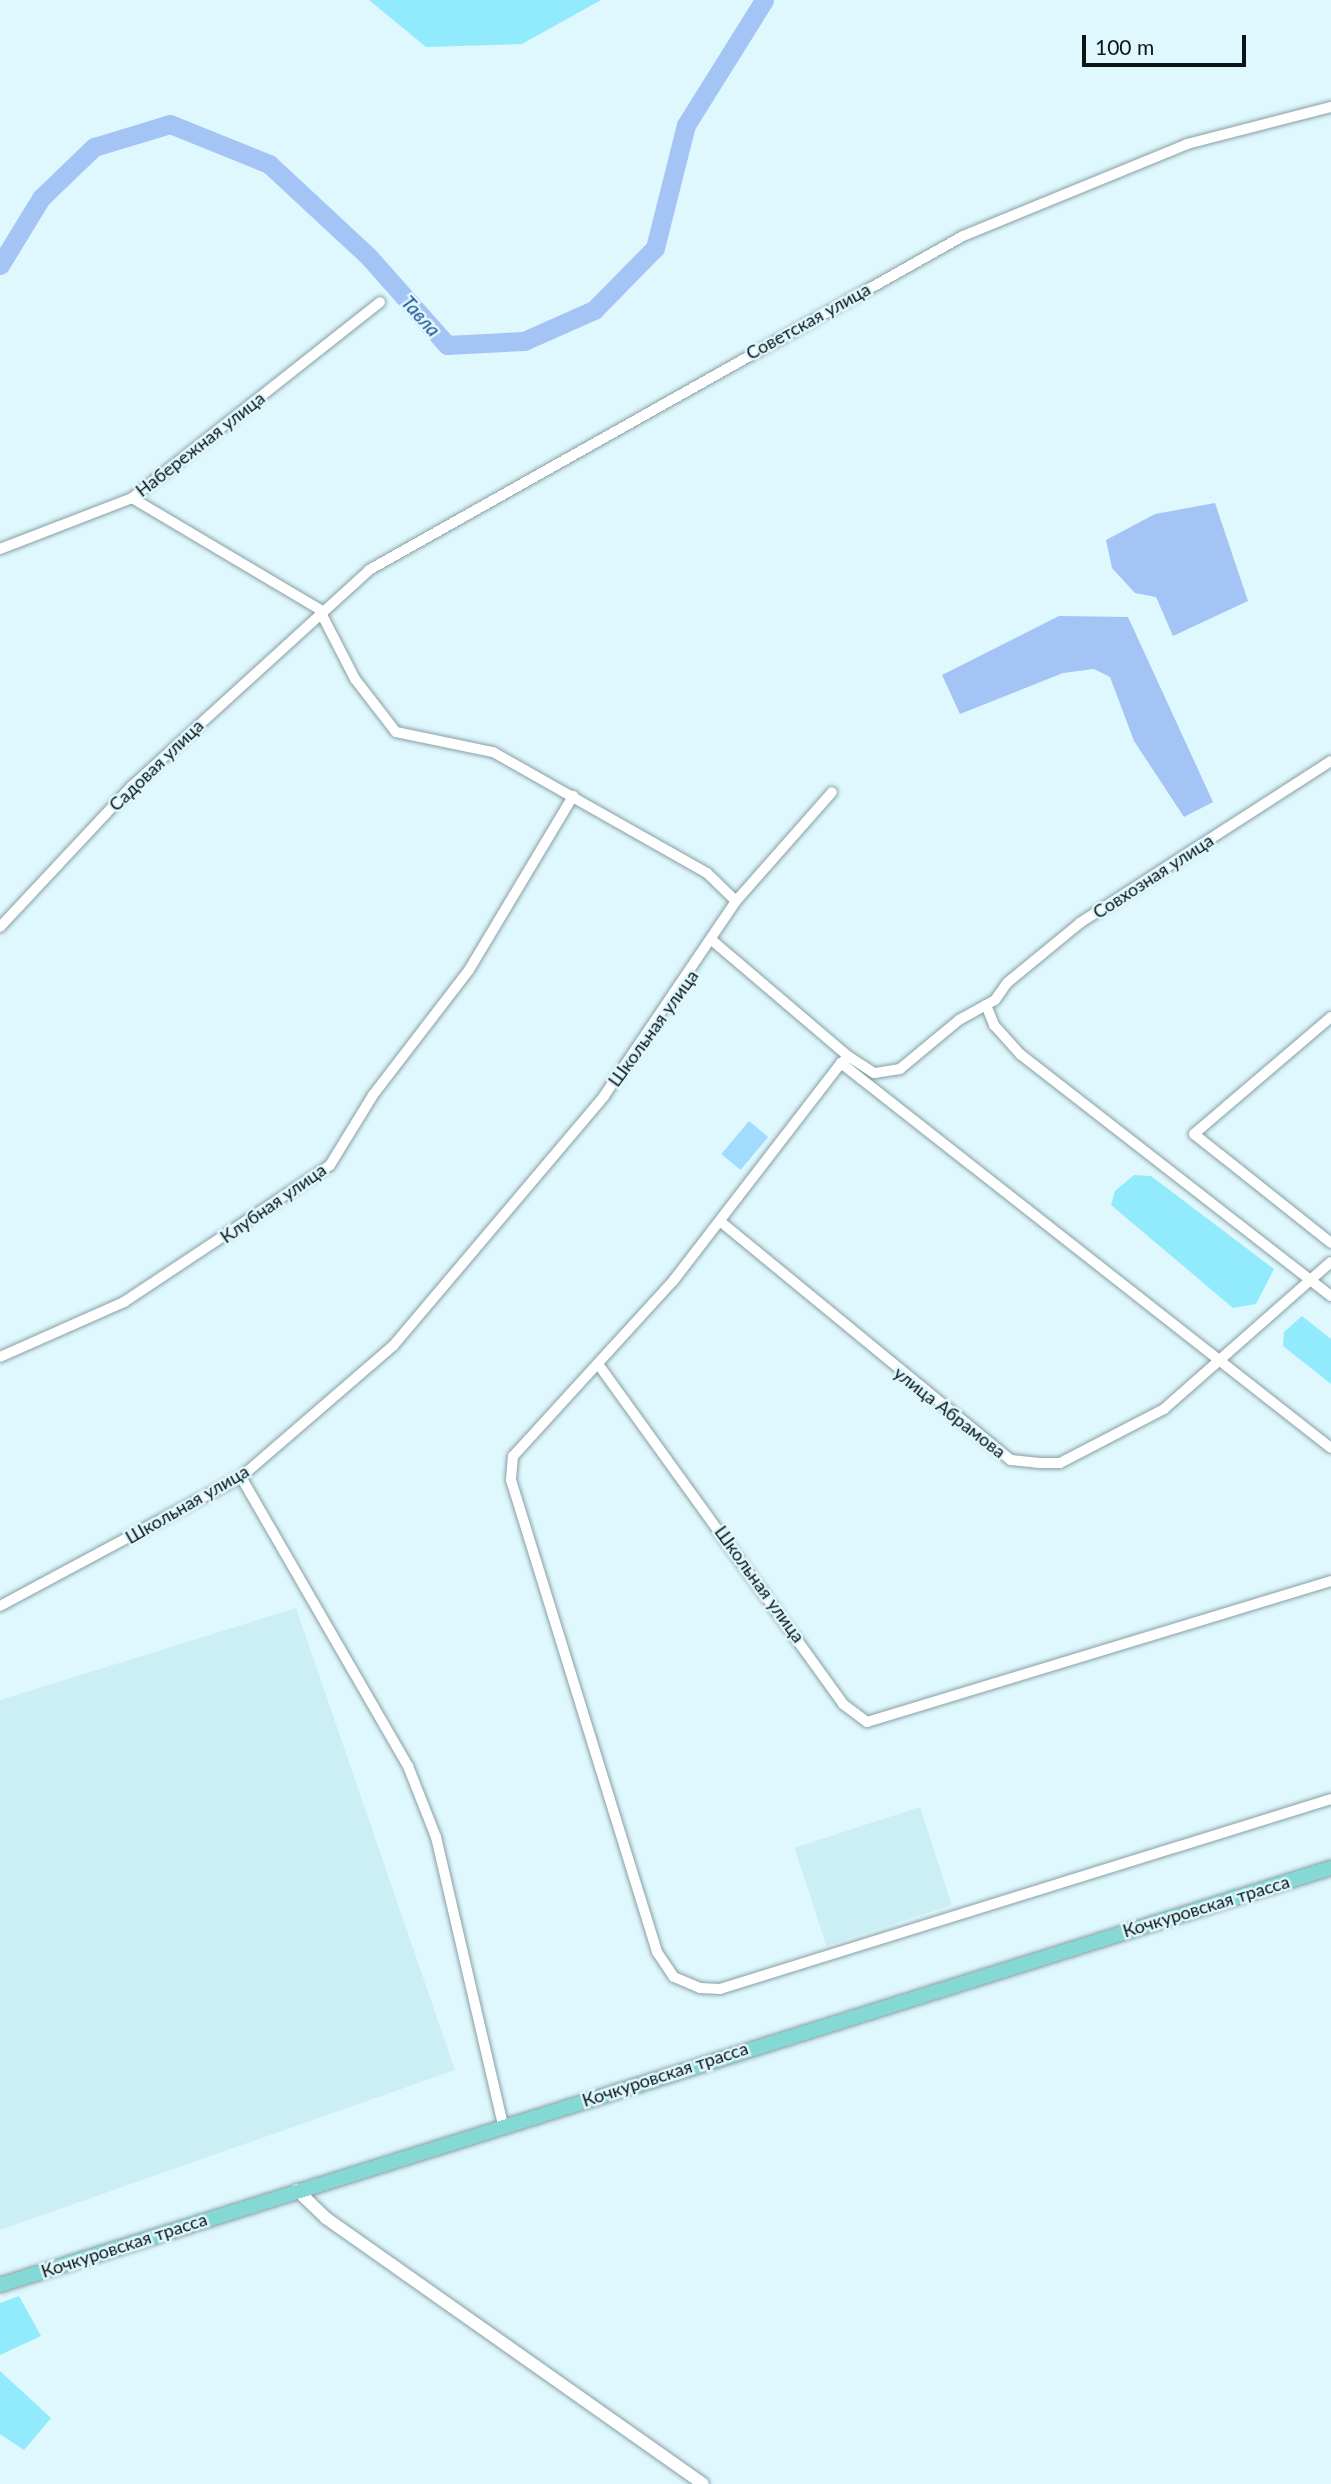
<!DOCTYPE html>
<html>
<head>
<meta charset="utf-8">
<style>
  body { margin:0 }
  #map { position:relative; width:1331px; height:2484px; overflow:hidden; background:#dff8fd; font-family:Lato,sans-serif }
  div>[style] { position:absolute }
  [style*='--x'] { left:calc(var(--x)*1px); top:calc(var(--y)*1px); width:calc(var(--w)*1px); rotate:calc(var(--a)*1deg) }
  .built>* { inset:0; background:#cceff5; transform-origin:0 0 }
  .green>* { inset:0; background:#91ebfd }
  .water>* { inset:0; background:#a3c4f4 }
  .river>* { height:19px; margin:-9.5px; padding:0 9.5px; transform-origin:9.5px; border-radius:9.5px; background:#a3c4f4 }
  .building>* { inset:0; background:#a1dbfe; transform-origin:0 0 }
  .roads { filter:drop-shadow(0 0 2px #889fa4) drop-shadow(0 0 2px #889fa4) }
  .minor>* { height:10px; margin:-5px; padding:0 5px; transform-origin:5px; border-radius:5px; background:#fff }
  .tertiary>* { height:12px; margin:-6px; padding:0 6px; transform-origin:6px; border-radius:6px; background:#fff }
  .primary>* { height:14px; margin:-7px; padding:0 7px; transform-origin:7px; border-radius:7px; background:#85d9d4 }
  span { translate:-50% -50%; white-space:nowrap; text-align:center; line-height:1.15; -webkit-text-stroke:5px #dff8fd; paint-order:stroke }
  .street-label { font-size:18px; color:#0b1416 }
  .water-label { font-size:19px; color:#1d5095; font-style:italic }
  .scale { position:absolute; left:1082px; top:35px; width:164px; height:32px; box-sizing:border-box; border:4px solid #0b1416; border-top:0; padding-left:9px; font-size:21px; line-height:24px; white-space:nowrap; color:#0b1416; -webkit-text-stroke:5px #dff8fd; paint-order:stroke }
</style>
</head>
<body>
<div id="map">
  <div class="built">
    <i style="clip-path:polygon(296px 1608px,455px 2070px,0 2230px,0 1700px)"></i>
    <i style="left:920px;top:1807px;width:103px;height:132px;rotate:72deg"></i>
  </div>
  <div class="green">
    <i style="clip-path:polygon(369px 0,601px 0,522px 44px,426px 47px)"></i>
    <i style="clip-path:polygon(1134px 1175px,1151px 1176px,1274px 1269px,1256px 1304px,1233px 1308px,1111px 1205px,1115px 1191px)"></i>
    <i style="clip-path:polygon(1302px 1316px,1331px 1339px,1331px 1384px,1283px 1346px,1284px 1332px)"></i>
    <i style="clip-path:polygon(19px 2296px,41px 2336px,0 2355px,0 2303px)"></i>
    <i style="clip-path:polygon(0 2371px,51px 2418px,24px 2450px,0 2434px)"></i>
  </div>
  <div class="water">
    <i style="clip-path:polygon(1215px 503px,1248px 601px,1173px 636px,1156px 597px,1135px 593px,1112px 568px,1106px 540px,1155px 514px)"></i>
    <i style="clip-path:polygon(1059px 616px,1128px 617px,1213px 802px,1184px 817px,1134px 741px,1110px 677px,1094px 669px,1063px 673px,960px 714px,942px 675px)"></i>
  </div>
  <div class="river">
    <i style="--x:0;--y:265;--w:79;--a:-58.5"></i>
    <i style="--x:41;--y:198;--w:74;--a:-43.9"></i>
    <i style="--x:94;--y:147;--w:79;--a:-16.8"></i>
    <i style="--x:170;--y:124;--w:107;--a:22"></i>
    <i style="--x:269;--y:164;--w:135;--a:42.9"></i>
    <i style="--x:368;--y:256;--w:119;--a:48.4"></i>
    <i style="--x:447;--y:345;--w:77;--a:-3"></i>
    <i style="--x:524;--y:341;--w:77;--a:-23.9"></i>
    <i style="--x:594;--y:310;--w:87;--a:-45.5"></i>
    <i style="--x:655;--y:248;--w:127;--a:-75.9"></i>
    <i style="--x:686;--y:125;--w:147;--a:-58"></i>
  </div>
  <div class="building">
    <i style="left:749px;top:1121px;width:25px;height:43px;rotate:40deg"></i>
  </div>
  <div class="roads">
    <div class="minor">
      <i style="--x:132;--y:498;--w:217;--a:30.7"></i>
      <i style="--x:319;--y:609;--w:79;--a:62.8"></i>
      <i style="--x:355;--y:679;--w:67;--a:52.3"></i>
      <i style="--x:396;--y:732;--w:99;--a:11.7"></i>
      <i style="--x:493;--y:752;--w:246;--a:29.5"></i>
      <i style="--x:707;--y:873;--w:40;--a:44"></i>
      <i style="--x:0;--y:549;--w:142;--a:-21.1"></i>
      <i style="--x:132;--y:498;--w:316;--a:-38.3"></i>
      <i style="--x:1331;--y:761;--w:299;--a:147.2"></i>
      <i style="--x:1080;--y:923;--w:94;--a:140.6"></i>
      <i style="--x:1007;--y:983;--w:21;--a:125"></i>
      <i style="--x:995;--y:1000;--w:41;--a:150.9"></i>
      <i style="--x:959;--y:1020;--w:77;--a:140.3"></i>
      <i style="--x:900;--y:1069;--w:26;--a:171"></i>
      <i style="--x:874;--y:1073;--w:30;--a:-147"></i>
      <i style="--x:849;--y:1057;--w:10;--a:143"></i>
      <i style="--x:841;--y:1063;--w:275;--a:127.6"></i>
      <i style="--x:673;--y:1281;--w:237;--a:132.4"></i>
      <i style="--x:513;--y:1456;--w:24;--a:95"></i>
      <i style="--x:511;--y:1480;--w:494;--a:72.8"></i>
      <i style="--x:657;--y:1952;--w:30;--a:56"></i>
      <i style="--x:674;--y:1977;--w:28;--a:23"></i>
      <i style="--x:700;--y:1988;--w:20;--a:3"></i>
      <i style="--x:720;--y:1989;--w:640;--a:-17.27"></i>
      <i style="--x:0;--y:927;--w:193;--a:-46.9"></i>
      <i style="--x:132;--y:786;--w:321;--a:-42.3"></i>
      <i style="--x:369;--y:570;--w:681;--a:-29.35"></i>
      <i style="--x:963;--y:236;--w:242;--a:-22.3"></i>
      <i style="--x:1187;--y:144;--w:149;--a:-14.4"></i>
      <i style="--x:714;--y:942;--w:177;--a:40.4"></i>
      <i style="--x:986;--y:1005;--w:22;--a:68"></i>
      <i style="--x:994;--y:1025;--w:39;--a:48"></i>
      <i style="--x:1020;--y:1054;--w:394;--a:37.9"></i>
      <i style="--x:1331;--y:1017;--w:180;--a:139.5"></i>
      <i style="--x:1194;--y:1134;--w:175;--a:38.5"></i>
      <i style="--x:841;--y:1063;--w:623;--a:38.16"></i>
      <i style="--x:721;--y:1222;--w:375;--a:39.4"></i>
      <i style="--x:1011;--y:1460;--w:29;--a:6"></i>
      <i style="--x:1040;--y:1463;--w:20;--a:0"></i>
      <i style="--x:1060;--y:1463;--w:117;--a:-27.4"></i>
      <i style="--x:1164;--y:1409;--w:222;--a:-41.4"></i>
      <i style="--x:0;--y:1357;--w:136;--a:-23.9"></i>
      <i style="--x:124;--y:1302;--w:247;--a:-33.6"></i>
      <i style="--x:330;--y:1165;--w:82;--a:-58.4"></i>
      <i style="--x:373;--y:1095;--w:158;--a:-52.5"></i>
      <i style="--x:469;--y:970;--w:203;--a:-59.1"></i>
      <i style="--x:598;--y:1364;--w:419;--a:54.2"></i>
      <i style="--x:843;--y:1704;--w:30;--a:37"></i>
      <i style="--x:867;--y:1722;--w:485;--a:-16.9"></i>
      <i style="--x:241;--y:1477;--w:334;--a:60"></i>
      <i style="--x:408;--y:1766;--w:76;--a:68.5"></i>
      <i style="--x:436;--y:1837;--w:296;--a:76.9"></i>
      <i style="--x:0;--y:1606;--w:273;--a:-28.2"></i>
      <i style="--x:241;--y:1477;--w:201;--a:-40.8"></i>
      <i style="--x:393;--y:1346;--w:327;--a:-49.8"></i>
      <i style="--x:604;--y:1096;--w:235;--a:-55.9"></i>
      <i style="--x:736;--y:901;--w:145;--a:-48.6"></i>
    </div>
    <div class="tertiary">
      <i style="--x:297;--y:2190;--w:40;--a:44"></i>
      <i style="--x:326;--y:2218;--w:461;--a:35.2"></i>
    </div>
    <div class="primary">
      <i style="--x:0;--y:2285;--w:1395;--a:-17.4"></i>
    </div>
  </div>
  <div class="street-label">
    <span style="left:808px;top:321px;rotate:-29deg">Советская улица</span>
    <span style="left:200px;top:444px;rotate:-38deg">Набережная улица</span>
    <span style="left:156px;top:765px;rotate:-44deg">Садовая улица</span>
    <span style="left:1153px;top:876px;rotate:-33deg">Совхозная улица</span>
    <span style="left:653px;top:1028px;rotate:-54deg">Школьная улица</span>
    <span style="left:273px;top:1203px;rotate:-35deg">Клубная улица</span>
    <span style="left:950px;top:1412px;rotate:38deg">улица Абрамова</span>
    <span style="left:187px;top:1504px;rotate:-30deg">Школьная улица</span>
    <span style="left:760px;top:1584px;rotate:54deg">Школьная улица</span>
    <span style="left:1206px;top:1906px;rotate:-17deg">Кочкуровская трасса</span>
    <span style="left:665px;top:2074px;rotate:-18deg">Кочкуровская трасса</span>
    <span style="left:124px;top:2245px;rotate:-18deg">Кочкуровская трасса</span>
  </div>
  <div class="water-label">
    <span style="left:421px;top:316px;rotate:48deg">Тавла</span>
  </div>
  <div class="scale">100 m</div>
</div>
</body>
</html>
